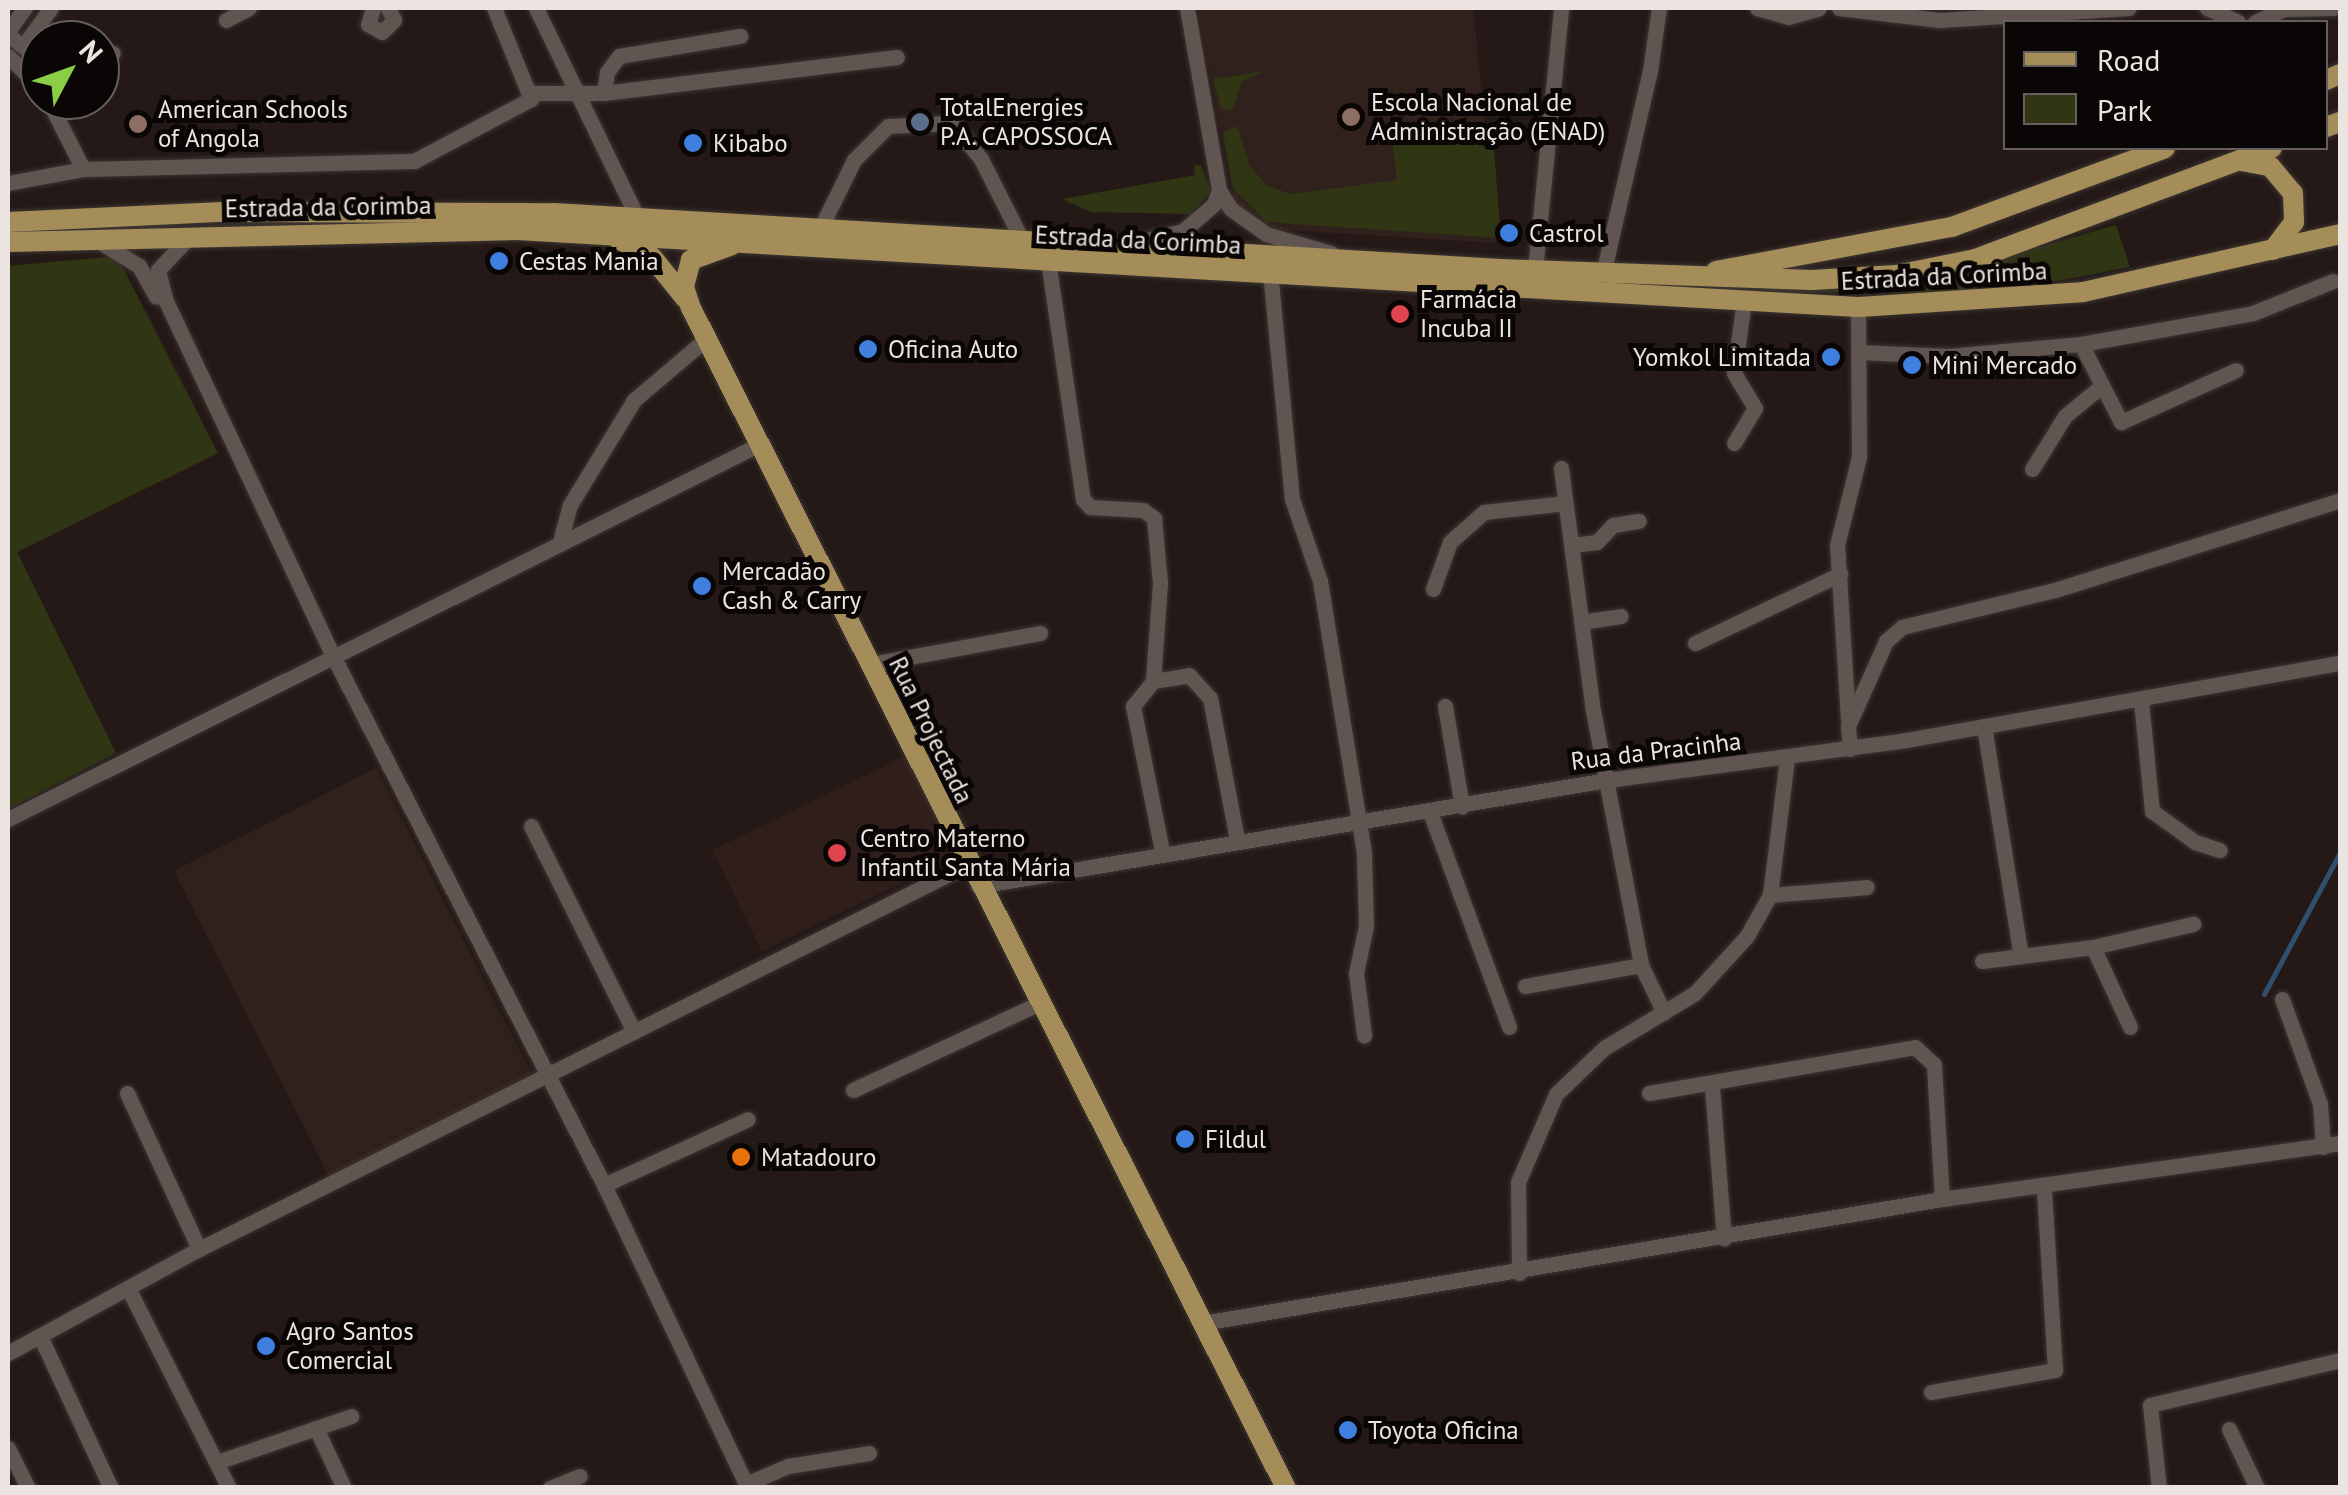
<!DOCTYPE html>
<html>
<head>
<meta charset="utf-8">
<style>
  body { margin:0 }
  #map { position:relative; width:2348px; height:1495px; overflow:hidden; background:#241916; font-family:"PT Sans",sans-serif }
  div>[style] { position:absolute }
  [style*='--x'] { left:calc(var(--x)*1px); top:calc(var(--y)*1px); width:calc(var(--w)*1px); rotate:calc(var(--a)*1deg) }
  .built>* { inset:0; background:#31211c; transform-origin:0 0 }
  .medical>* { inset:0; background:#301e1a; transform-origin:0 0 }
  .green>* { inset:0; background:#303513 }
  .stream>* { height:5px; margin:-2.5px; padding:0 2.5px; transform-origin:2.5px; border-radius:2.5px; background:#2e4f6d }
  .roads { filter:drop-shadow(0 0 2px #3d3634) drop-shadow(0 0 2px #3d3634) }
  .minor>* { height:15px; margin:-7.5px; padding:0 7.5px; transform-origin:7.5px; border-radius:7.5px; background:#615551 }
  .major>* { height:20px; margin:-10px; padding:0 10px; transform-origin:10px; border-radius:10px; background:#a58d59 }
  .dots>* { width:28px; height:28px; translate:-50% -50%; box-sizing:border-box; border:5px solid #0a0605; border-radius:50% }
  span { translate:-50% -50%; white-space:nowrap; text-align:center; line-height:1.15; -webkit-text-stroke:10px #0a0605; paint-order:stroke }
  .poi-label { font-size:25px; color:#ebe4e1 }
  .left { translate:0 -50%; text-align:left }
  .right { translate:-100% -50%; text-align:right }
  .street-label { font-size:25px; color:#ebe4e1 }
  .frame { position:absolute; inset:0; border:10px solid #ebe4e1; pointer-events:none }
  .legend { position:absolute; left:2003px; top:20px; width:325px; height:130px; box-sizing:border-box; background:#0a0605; border:2px solid #645f5d; margin:0; padding:12px 18px; list-style:none; font-size:30px; color:#ebe4e1 }
  .legend li { display:flex; align-items:center; gap:20px; height:50px }
  .legend b { width:50px; border:2px solid #645f5d }
  .north { position:absolute; left:20px; top:20px; width:100px; height:100px; box-sizing:border-box; background:#0a0605; border:2px solid #645f5d; border-radius:50%; rotate:49deg; font-size:28px; font-weight:700; line-height:40px; text-align:center; color:#ebe4e1 }
  .north::after { content:''; display:block; margin:auto; width:35px; height:45px; background:#8ace47; clip-path:polygon(50% 0,100% 100%,50% 72%,0 100%) }
</style>
</head>
<body>
<div id="map">
  <div class="built">
    <i style="clip-path:polygon(1198px 8px,1473px 8px,1497px 243px,1239px 227px)"></i>
    <i style="left:376px;top:768px;width:343px;height:227px;rotate:63deg"></i>
  </div>
  <div class="medical">
    <i style="left:911px;top:753px;width:113px;height:221px;rotate:64deg"></i>
  </div>
  <div class="green">
    <i style="clip-path:polygon(1266px 71px,1242px 81px,1233px 110px,1221px 109px,1213px 79px)"></i>
    <i style="clip-path:polygon(1492px 123px,1501px 238px,1266px 222px,1233px 188px,1223px 133px,1237px 126px,1250px 166px,1266px 185px,1290px 194px,1397px 180px,1392px 138px)"></i>
    <i style="clip-path:polygon(1201px 165px,1211px 191px,1191px 214px,1091px 212px,1062px 199px,1195px 175px,1194px 166px)"></i>
    <i style="clip-path:polygon(2116px 225px,2130px 267px,2063px 280px,1928px 293px,1725px 291px,1923px 280px)"></i>
    <i style="clip-path:polygon(117px 256px,218px 453px,17px 552px,116px 753px,8px 809px,8px 266px)"></i>
  </div>
  <div class="stream">
    <i style="--x:2264;--y:994;--w:161;--a:-61.8"></i>
  </div>
  <div class="roads">
    <div class="minor">
      <i style="--x:373;--y:8;--w:17;--a:107"></i>
      <i style="--x:368;--y:24;--w:16;--a:30"></i>
      <i style="--x:382;--y:32;--w:17;--a:-45"></i>
      <i style="--x:394;--y:20;--w:13;--a:-117"></i>
      <i style="--x:536;--y:8;--w:232;--a:64.2"></i>
      <i style="--x:1187;--y:8;--w:185;--a:80"></i>
      <i style="--x:1219;--y:190;--w:22;--a:58"></i>
      <i style="--x:1231;--y:209;--w:43;--a:35.5"></i>
      <i style="--x:1266;--y:234;--w:68;--a:16.3"></i>
      <i style="--x:1757;--y:8;--w:32;--a:16"></i>
      <i style="--x:1788;--y:17;--w:32;--a:-16"></i>
      <i style="--x:1839;--y:8;--w:101;--a:6.8"></i>
      <i style="--x:1939;--y:20;--w:190;--a:-3.6"></i>
      <i style="--x:2207;--y:8;--w:34;--a:24"></i>
      <i style="--x:226;--y:20;--w:26;--a:-28"></i>
      <i style="--x:2255;--y:22;--w:32;--a:-24"></i>
      <i style="--x:2284;--y:9;--w:49;--a:-1.2"></i>
      <i style="--x:8;--y:31;--w:29;--a:-54"></i>
      <i style="--x:8;--y:35;--w:26;--a:37"></i>
      <i style="--x:29;--y:51;--w:30;--a:69"></i>
      <i style="--x:23;--y:46;--w:47;--a:-53.6"></i>
      <i style="--x:8;--y:56;--w:45;--a:44.1"></i>
      <i style="--x:100;--y:59;--w:14;--a:-25"></i>
      <i style="--x:534;--y:93;--w:70;--a:0"></i>
      <i style="--x:604;--y:93;--w:295;--a:-7"></i>
      <i style="--x:604;--y:93;--w:21;--a:-82"></i>
      <i style="--x:607;--y:72;--w:20;--a:-53"></i>
      <i style="--x:619;--y:56;--w:123;--a:-9.4"></i>
      <i style="--x:48;--y:100;--w:77;--a:63.1"></i>
      <i style="--x:8;--y:183;--w:76;--a:-10.6"></i>
      <i style="--x:83;--y:169;--w:331;--a:-1.4"></i>
      <i style="--x:414;--y:161;--w:132;--a:-27.9"></i>
      <i style="--x:531;--y:99;--w:98;--a:-112.1"></i>
      <i style="--x:821;--y:227;--w:75;--a:-63.8"></i>
      <i style="--x:854;--y:160;--w:48;--a:-45"></i>
      <i style="--x:888;--y:126;--w:64;--a:-2.7"></i>
      <i style="--x:952;--y:123;--w:46;--a:51.1"></i>
      <i style="--x:981;--y:159;--w:91;--a:63.2"></i>
      <i style="--x:190;--y:236;--w:47;--a:133.3"></i>
      <i style="--x:158;--y:270;--w:30;--a:76"></i>
      <i style="--x:165;--y:299;--w:395;--a:64.8"></i>
      <i style="--x:333;--y:656;--w:594;--a:62.87"></i>
      <i style="--x:604;--y:1185;--w:335;--a:64.6"></i>
      <i style="--x:100;--y:242;--w:46;--a:31.6"></i>
      <i style="--x:139;--y:266;--w:35;--a:61"></i>
      <i style="--x:1135;--y:243;--w:49;--a:-14"></i>
      <i style="--x:1183;--y:231;--w:41;--a:-41.1"></i>
      <i style="--x:1214;--y:204;--w:15;--a:-70"></i>
      <i style="--x:1048;--y:260;--w:242;--a:81.7"></i>
      <i style="--x:1083;--y:499;--w:11;--a:49"></i>
      <i style="--x:1090;--y:507;--w:53;--a:3.2"></i>
      <i style="--x:1143;--y:510;--w:14;--a:36"></i>
      <i style="--x:1154;--y:518;--w:65;--a:84.7"></i>
      <i style="--x:1160;--y:583;--w:98;--a:94.1"></i>
      <i style="--x:1535;--y:270;--w:263;--a:-84.3"></i>
      <i style="--x:1270;--y:271;--w:229;--a:84.5"></i>
      <i style="--x:1292;--y:499;--w:87;--a:71.1"></i>
      <i style="--x:1320;--y:581;--w:277;--a:80.8"></i>
      <i style="--x:1364;--y:854;--w:72;--a:88.4"></i>
      <i style="--x:1366;--y:926;--w:48;--a:102"></i>
      <i style="--x:1356;--y:973;--w:63;--a:82.6"></i>
      <i style="--x:1603;--y:274;--w:208;--a:-77"></i>
      <i style="--x:1650;--y:71;--w:64;--a:-81.9"></i>
      <i style="--x:2081;--y:344;--w:88;--a:62.9"></i>
      <i style="--x:2121;--y:422;--w:126;--a:-24.3"></i>
      <i style="--x:1859;--y:352;--w:89;--a:2.6"></i>
      <i style="--x:1948;--y:356;--w:134;--a:-5.2"></i>
      <i style="--x:2081;--y:344;--w:175;--a:-10.2"></i>
      <i style="--x:2253;--y:313;--w:86;--a:-21.8"></i>
      <i style="--x:1734;--y:443;--w:41;--a:-59"></i>
      <i style="--x:1755;--y:408;--w:41;--a:-121"></i>
      <i style="--x:1734;--y:373;--w:74;--a:-82.2"></i>
      <i style="--x:1561;--y:468;--w:239;--a:82.5"></i>
      <i style="--x:1592;--y:705;--w:265;--a:79.3"></i>
      <i style="--x:1641;--y:965;--w:53;--a:64.4"></i>
      <i style="--x:2032;--y:469;--w:62;--a:-58.1"></i>
      <i style="--x:2065;--y:416;--w:44;--a:-39.5"></i>
      <i style="--x:561;--y:538;--w:34;--a:-75"></i>
      <i style="--x:570;--y:505;--w:123;--a:-58.6"></i>
      <i style="--x:634;--y:400;--w:96;--a:-40.3"></i>
      <i style="--x:1572;--y:545;--w:25;--a:-7"></i>
      <i style="--x:1597;--y:542;--w:23;--a:-47"></i>
      <i style="--x:1613;--y:525;--w:26;--a:-9"></i>
      <i style="--x:1433;--y:589;--w:50;--a:-70.1"></i>
      <i style="--x:1450;--y:542;--w:45;--a:-41.4"></i>
      <i style="--x:1484;--y:512;--w:82;--a:-6.3"></i>
      <i style="--x:1581;--y:622;--w:40;--a:-8.5"></i>
      <i style="--x:1695;--y:643;--w:161;--a:-25.4"></i>
      <i style="--x:871;--y:664;--w:172;--a:-10.4"></i>
      <i style="--x:2141;--y:701;--w:111;--a:84.3"></i>
      <i style="--x:2152;--y:811;--w:53;--a:35.8"></i>
      <i style="--x:2195;--y:842;--w:26;--a:18"></i>
      <i style="--x:1445;--y:706;--w:102;--a:80.4"></i>
      <i style="--x:1848;--y:719;--w:174;--a:-93.6"></i>
      <i style="--x:1837;--y:545;--w:91;--a:-76"></i>
      <i style="--x:1859;--y:457;--w:150;--a:-90.4"></i>
      <i style="--x:1984;--y:726;--w:233;--a:80.9"></i>
      <i style="--x:1850;--y:749;--w:23;--a:-95"></i>
      <i style="--x:1848;--y:726;--w:93;--a:-65.9"></i>
      <i style="--x:1886;--y:641;--w:21;--a:-41"></i>
      <i style="--x:1902;--y:627;--w:157;--a:-13.6"></i>
      <i style="--x:2055;--y:590;--w:299;--a:-17.5"></i>
      <i style="--x:1430;--y:812;--w:229;--a:69.8"></i>
      <i style="--x:8;--y:819;--w:840;--a:-26.5"></i>
      <i style="--x:531;--y:826;--w:230;--a:63.4"></i>
      <i style="--x:1162;--y:851;--w:148;--a:-101.3"></i>
      <i style="--x:1133;--y:706;--w:32;--a:-51"></i>
      <i style="--x:1153;--y:681;--w:36;--a:-9"></i>
      <i style="--x:1189;--y:675;--w:31;--a:48"></i>
      <i style="--x:1210;--y:698;--w:145;--a:79.2"></i>
      <i style="--x:978;--y:886;--w:638;--a:-9.57"></i>
      <i style="--x:1607;--y:780;--w:302;--a:-7.6"></i>
      <i style="--x:1906;--y:740;--w:441;--a:-10.1"></i>
      <i style="--x:1770;--y:895;--w:97;--a:-4.7"></i>
      <i style="--x:2093;--y:947;--w:88;--a:65.2"></i>
      <i style="--x:1982;--y:961;--w:112;--a:-7.2"></i>
      <i style="--x:2093;--y:947;--w:103;--a:-13"></i>
      <i style="--x:1525;--y:986;--w:118;--a:-10.3"></i>
      <i style="--x:2282;--y:999;--w:112;--a:70.1"></i>
      <i style="--x:2320;--y:1104;--w:43;--a:86"></i>
      <i style="--x:1712;--y:1087;--w:152;--a:85.5"></i>
      <i style="--x:853;--y:1090;--w:208;--a:-25"></i>
      <i style="--x:127;--y:1093;--w:172;--a:65.2"></i>
      <i style="--x:1649;--y:1093;--w:270;--a:-9.8"></i>
      <i style="--x:1915;--y:1047;--w:26;--a:43"></i>
      <i style="--x:1934;--y:1065;--w:134;--a:86.6"></i>
      <i style="--x:604;--y:1185;--w:158;--a:-24.6"></i>
      <i style="--x:1519;--y:1273;--w:91;--a:-90.6"></i>
      <i style="--x:1518;--y:1182;--w:96;--a:-66.6"></i>
      <i style="--x:1556;--y:1094;--w:66;--a:-43.8"></i>
      <i style="--x:1604;--y:1048;--w:106;--a:-31.1"></i>
      <i style="--x:1695;--y:993;--w:77;--a:-47.6"></i>
      <i style="--x:1747;--y:936;--w:47;--a:-60.7"></i>
      <i style="--x:1770;--y:895;--w:137;--a:-82.9"></i>
      <i style="--x:129;--y:1290;--w:222;--a:63.2"></i>
      <i style="--x:1202;--y:1323;--w:750;--a:-9.51"></i>
      <i style="--x:1942;--y:1199;--w:402;--a:-8"></i>
      <i style="--x:40;--y:1336;--w:168;--a:65"></i>
      <i style="--x:8;--y:1353;--w:217;--a:-28.6"></i>
      <i style="--x:199;--y:1249;--w:859;--a:-26.57"></i>
      <i style="--x:1931;--y:1392;--w:126;--a:-10.1"></i>
      <i style="--x:2055;--y:1370;--w:182;--a:-93.5"></i>
      <i style="--x:316;--y:1428;--w:66;--a:65"></i>
      <i style="--x:2229;--y:1429;--w:65;--a:64.6"></i>
      <i style="--x:8;--y:1448;--w:45;--a:63.4"></i>
      <i style="--x:217;--y:1462;--w:142;--a:-18.9"></i>
      <i style="--x:746;--y:1484;--w:46;--a:-23.2"></i>
      <i style="--x:788;--y:1466;--w:82;--a:-9.1"></i>
      <i style="--x:550;--y:1488;--w:32;--a:-22"></i>
      <i style="--x:2159;--y:1488;--w:83;--a:-96.2"></i>
      <i style="--x:2150;--y:1405;--w:195;--a:-13.3"></i>
    </div>
    <div class="major">
      <i style="--x:2326;--y:80;--w:15;--a:-23"></i>
      <i style="--x:2326;--y:127;--w:15;--a:-20"></i>
      <i style="--x:2241;--y:161;--w:29;--a:10"></i>
      <i style="--x:2270;--y:166;--w:35;--a:50"></i>
      <i style="--x:2293;--y:193;--w:29;--a:88"></i>
      <i style="--x:2294;--y:222;--w:35;--a:127"></i>
      <i style="--x:8;--y:222;--w:215;--a:-2.7"></i>
      <i style="--x:223;--y:212;--w:331;--a:0.2"></i>
      <i style="--x:554;--y:213;--w:948;--a:3.39"></i>
      <i style="--x:1500;--y:269;--w:312;--a:2"></i>
      <i style="--x:1812;--y:280;--w:84;--a:-3.4"></i>
      <i style="--x:1896;--y:275;--w:81;--a:-11.4"></i>
      <i style="--x:1975;--y:259;--w:317;--a:-20.5"></i>
      <i style="--x:618;--y:239;--w:38;--a:28"></i>
      <i style="--x:652;--y:257;--w:53;--a:51.2"></i>
      <i style="--x:8;--y:242;--w:509;--a:-1.35"></i>
      <i style="--x:517;--y:230;--w:1343;--a:3.29"></i>
      <i style="--x:1858;--y:307;--w:225;--a:-3.8"></i>
      <i style="--x:2083;--y:292;--w:263;--a:-12.7"></i>
      <i style="--x:732;--y:245;--w:44;--a:159.9"></i>
      <i style="--x:691;--y:260;--w:28;--a:105"></i>
      <i style="--x:684;--y:287;--w:22;--a:72"></i>
      <i style="--x:691;--y:308;--w:1322;--a:63.24"></i>
      <i style="--x:1716;--y:271;--w:240;--a:-10.6"></i>
      <i style="--x:1952;--y:227;--w:227;--a:-20.3"></i>
    </div>
  </div>
  <div class="dots">
    <i style="left:1351px;top:117px;background:#8d6e63"></i>
    <i style="left:920px;top:122px;background:#5c6f8a"></i>
    <i style="left:138px;top:124px;background:#8d6e63"></i>
    <i style="left:693px;top:143px;background:#3f7fe0"></i>
    <i style="left:1509px;top:233px;background:#3f7fe0"></i>
    <i style="left:499px;top:261px;background:#3f7fe0"></i>
    <i style="left:1400px;top:314px;background:#e0444e"></i>
    <i style="left:868px;top:349px;background:#3f7fe0"></i>
    <i style="left:1831px;top:357px;background:#3f7fe0"></i>
    <i style="left:1912px;top:365px;background:#3f7fe0"></i>
    <i style="left:702px;top:586px;background:#3f7fe0"></i>
    <i style="left:837px;top:853px;background:#e0444e"></i>
    <i style="left:1185px;top:1139px;background:#3f7fe0"></i>
    <i style="left:741px;top:1157px;background:#e8710a"></i>
    <i style="left:266px;top:1346px;background:#3f7fe0"></i>
    <i style="left:1348px;top:1430px;background:#3f7fe0"></i>
  </div>
  <div class="poi-label">
    <span class="left" style="left:1371px;top:117px">Escola Nacional de<br>Administração (ENAD)</span>
    <span class="left" style="left:940px;top:122px">TotalEnergies<br>P.A. CAPOSSOCA</span>
    <span class="left" style="left:158px;top:124px">American Schools<br>of Angola</span>
    <span class="left" style="left:713px;top:143px">Kibabo</span>
    <span class="left" style="left:1529px;top:233px">Castrol</span>
    <span class="left" style="left:519px;top:261px">Cestas Mania</span>
    <span class="left" style="left:1420px;top:314px">Farmácia<br>Incuba II</span>
    <span class="left" style="left:888px;top:349px">Oficina Auto</span>
    <span class="right" style="left:1811px;top:357px">Yomkol Limitada</span>
    <span class="left" style="left:1932px;top:365px">Mini Mercado</span>
    <span class="left" style="left:722px;top:586px">Mercadão<br>Cash &amp; Carry</span>
    <span class="left" style="left:860px;top:853px">Centro Materno<br>Infantil Santa Mária</span>
    <span class="left" style="left:1205px;top:1139px">Fildul</span>
    <span class="left" style="left:761px;top:1157px">Matadouro</span>
    <span class="left" style="left:286px;top:1346px">Agro Santos<br>Comercial</span>
    <span class="left" style="left:1368px;top:1430px">Toyota Oficina</span>
  </div>
  <div class="street-label">
    <span style="left:328px;top:207px;rotate:-1deg">Estrada da Corimba</span>
    <span style="left:1138px;top:240px;rotate:3deg">Estrada da Corimba</span>
    <span style="left:1944px;top:276px;rotate:-3deg">Estrada da Corimba</span>
    <span style="left:931px;top:730px;rotate:64deg">Rua Projectada</span>
    <span style="left:1656px;top:751px;rotate:-7deg">Rua da Pracinha</span>
  </div>
  <div class="frame"></div>
  <ul class="legend">
  <li><b style="height:12px;background:#a58d59"></b>Road</li>
  <li><b style="height:28px;background:#303513"></b>Park</li>
  </ul>
  <div class="north">N</div>
</div>
</body>
</html>
